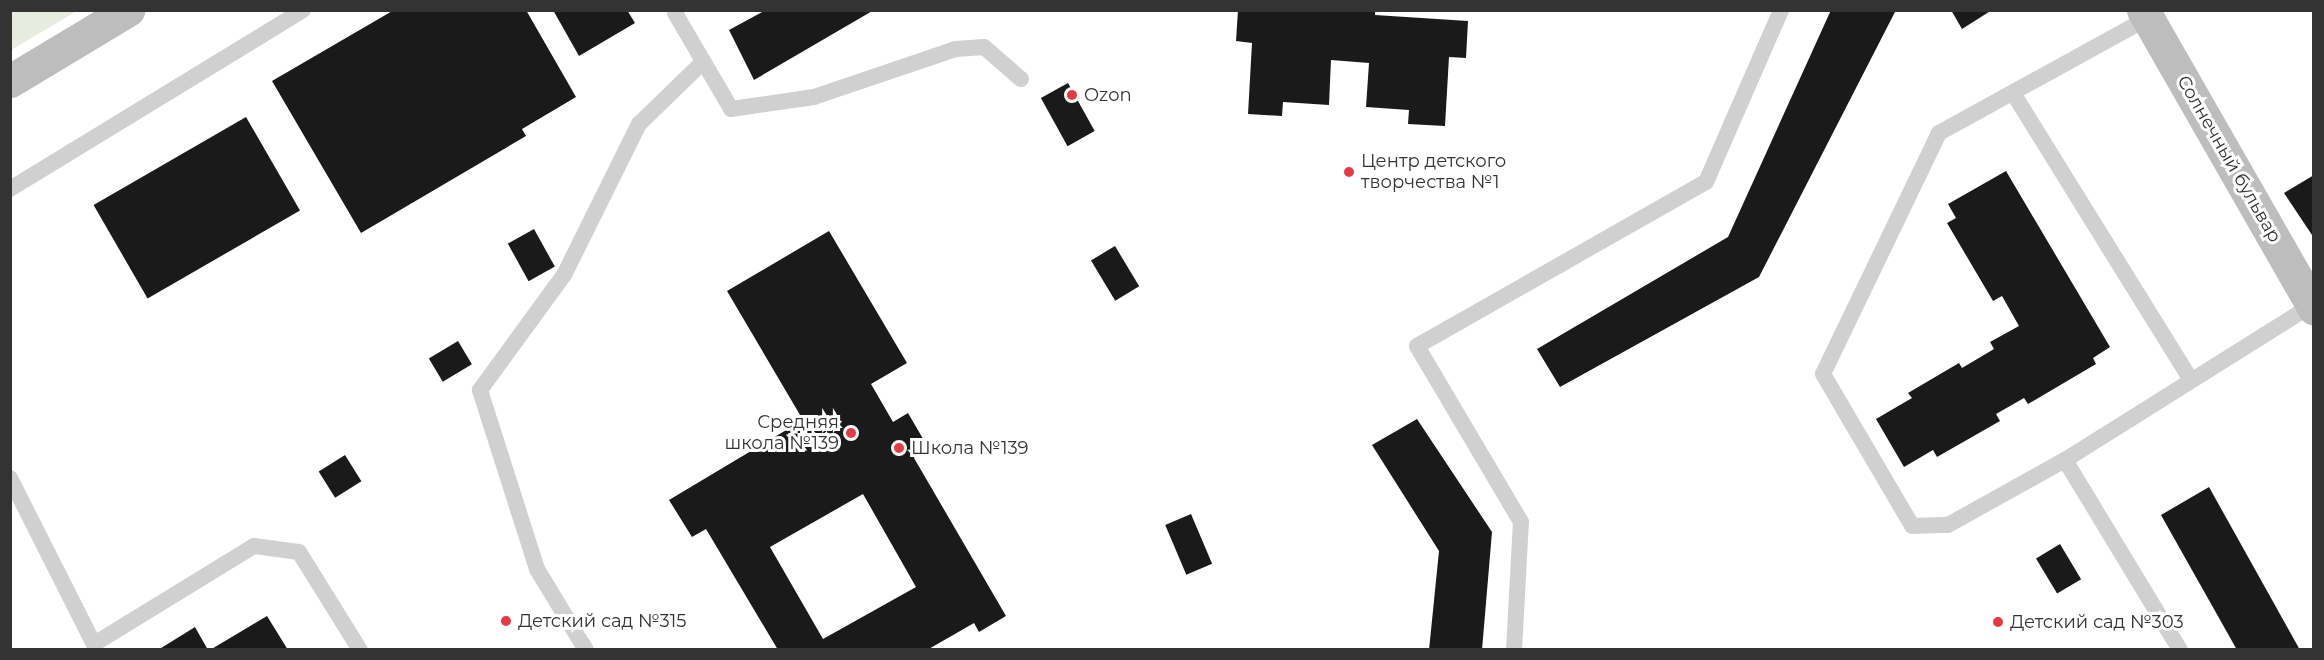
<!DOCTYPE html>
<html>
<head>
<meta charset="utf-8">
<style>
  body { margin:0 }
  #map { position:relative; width:2324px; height:660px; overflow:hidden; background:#fff; font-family:Montserrat,sans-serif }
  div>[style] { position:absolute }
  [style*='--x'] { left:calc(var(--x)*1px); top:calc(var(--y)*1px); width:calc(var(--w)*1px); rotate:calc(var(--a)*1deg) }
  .green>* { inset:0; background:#e6ecdf }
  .building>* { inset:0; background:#1a1a1a; transform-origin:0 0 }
  .service>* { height:16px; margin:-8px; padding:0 8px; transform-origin:8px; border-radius:8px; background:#d0d0d0 }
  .secondary>* { height:33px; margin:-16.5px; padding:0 16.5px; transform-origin:16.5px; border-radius:16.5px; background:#bdbdbd }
  .dots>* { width:16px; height:16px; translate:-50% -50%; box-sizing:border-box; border:3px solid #fff; border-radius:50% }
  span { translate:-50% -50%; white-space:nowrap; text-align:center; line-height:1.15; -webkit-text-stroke:6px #fff; paint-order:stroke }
  .poi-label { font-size:18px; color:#333 }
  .left { translate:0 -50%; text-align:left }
  .right { translate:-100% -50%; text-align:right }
  .street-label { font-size:18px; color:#333 }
  .frame { position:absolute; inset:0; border:12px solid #333; pointer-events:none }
</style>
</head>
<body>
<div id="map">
  <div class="green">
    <i style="clip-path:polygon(11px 10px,77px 10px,77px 11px,11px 50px)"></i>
  </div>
  <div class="building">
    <i style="clip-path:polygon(394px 10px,526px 10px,576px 97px,522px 129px,526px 136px,361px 233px,272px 81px)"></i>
    <i style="clip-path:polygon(553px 10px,627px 10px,635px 23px,579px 56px)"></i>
    <i style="clip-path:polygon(766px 10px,874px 10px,754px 80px,729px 30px)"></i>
    <i style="clip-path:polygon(1238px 10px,1375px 10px,1375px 15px,1468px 21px,1466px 58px,1449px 57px,1445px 126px,1408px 124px,1409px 110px,1366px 107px,1369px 63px,1331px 60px,1329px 105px,1283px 102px,1282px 116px,1248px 114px,1252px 43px,1236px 41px)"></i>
    <i style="clip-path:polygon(1831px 10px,1896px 10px,1759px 277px,1560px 387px,1537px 349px,1728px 237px)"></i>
    <i style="clip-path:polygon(1951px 10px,1992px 10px,1962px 29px)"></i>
    <i style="left:1068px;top:83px;width:55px;height:31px;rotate:61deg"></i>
    <i style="left:246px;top:117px;width:108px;height:176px;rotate:60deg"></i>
    <i style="clip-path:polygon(2006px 171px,2110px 347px,2093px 358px,2096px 364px,2028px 404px,2024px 398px,1996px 414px,2000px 421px,1937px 457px,1933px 450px,1904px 467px,1876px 419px,1912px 398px,1908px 393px,1959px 363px,1962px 368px,1994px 349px,1990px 342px,2019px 326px,2002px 296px,1993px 301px,1947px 223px,1956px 218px,1948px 204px)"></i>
    <i style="clip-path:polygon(2314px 175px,2314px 238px,2284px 193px)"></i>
    <i style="left:534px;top:229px;width:43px;height:30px;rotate:61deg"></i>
    <i style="clip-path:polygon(evenodd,829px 231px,907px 363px,871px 384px,893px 422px,908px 413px,929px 449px,914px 458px,1006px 616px,979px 632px,974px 623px,927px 650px,778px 650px,706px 529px,692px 537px,669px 500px,803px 420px,727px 291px,829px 231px,863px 494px,916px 587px,823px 639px,770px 547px,863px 494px)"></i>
    <i style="left:1115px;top:246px;width:47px;height:28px;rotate:59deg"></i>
    <i style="left:458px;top:341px;width:27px;height:34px;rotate:59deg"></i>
    <i style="clip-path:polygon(1417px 419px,1492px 532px,1482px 650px,1429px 650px,1439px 551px,1372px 445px)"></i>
    <i style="left:345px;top:455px;width:31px;height:31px;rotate:58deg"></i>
    <i style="clip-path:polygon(2209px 487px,2300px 650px,2237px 650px,2161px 515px)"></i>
    <i style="left:1191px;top:514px;width:54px;height:28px;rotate:67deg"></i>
    <i style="left:2060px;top:544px;width:41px;height:28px;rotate:59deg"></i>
    <i style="clip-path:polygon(267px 616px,288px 650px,210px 650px)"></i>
    <i style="clip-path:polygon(195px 627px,208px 650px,158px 650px)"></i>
  </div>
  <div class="service">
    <i style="--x:675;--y:13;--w:111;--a:59.7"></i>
    <i style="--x:731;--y:109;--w:84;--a:-8.2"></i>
    <i style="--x:814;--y:97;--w:150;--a:-18.7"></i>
    <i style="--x:956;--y:49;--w:28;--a:-4"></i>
    <i style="--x:984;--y:47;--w:49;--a:40.9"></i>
    <i style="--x:2148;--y:18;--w:239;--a:151.2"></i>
    <i style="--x:1939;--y:133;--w:267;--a:115.7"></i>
    <i style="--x:1823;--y:374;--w:176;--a:59.6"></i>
    <i style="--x:1912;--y:526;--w:36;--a:-2"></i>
    <i style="--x:1948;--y:525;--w:134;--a:-29.1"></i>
    <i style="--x:2065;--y:460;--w:292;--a:-32.1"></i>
    <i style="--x:2013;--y:93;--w:336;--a:58.2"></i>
    <i style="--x:10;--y:189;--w:343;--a:-31.4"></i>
    <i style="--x:2065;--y:460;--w:222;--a:58.8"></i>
    <i style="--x:10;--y:478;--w:186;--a:63.2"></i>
    <i style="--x:94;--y:644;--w:188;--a:-31.5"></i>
    <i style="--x:254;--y:546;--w:45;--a:7.6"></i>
    <i style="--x:299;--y:552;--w:115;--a:58.1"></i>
    <i style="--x:586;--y:650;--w:95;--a:-121.2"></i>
    <i style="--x:537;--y:569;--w:188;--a:-107.7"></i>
    <i style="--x:480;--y:390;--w:142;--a:-53.9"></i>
    <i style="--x:564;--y:275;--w:169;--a:-63.6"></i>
    <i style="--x:639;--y:124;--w:89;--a:-44.1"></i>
    <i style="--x:1514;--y:650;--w:128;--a:-86.9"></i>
    <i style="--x:1521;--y:522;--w:204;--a:-120.6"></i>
    <i style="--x:1417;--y:346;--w:332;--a:-29.6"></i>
    <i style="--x:1706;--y:182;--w:188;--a:-66.4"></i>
  </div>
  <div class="secondary">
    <i style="--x:2143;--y:10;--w:344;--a:60.2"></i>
    <i style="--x:10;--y:81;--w:138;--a:-31"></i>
  </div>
  <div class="dots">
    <i style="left:1072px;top:95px;background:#e63946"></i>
    <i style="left:1349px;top:172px;background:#e63946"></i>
    <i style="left:851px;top:433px;background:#e63946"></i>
    <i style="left:899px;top:448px;background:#e63946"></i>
    <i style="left:506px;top:621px;background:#e63946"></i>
    <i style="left:1998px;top:622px;background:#e63946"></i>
  </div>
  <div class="poi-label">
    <span class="left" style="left:1084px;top:95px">Ozon</span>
    <span class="left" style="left:1361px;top:172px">Центр детского<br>творчества №1</span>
    <span class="right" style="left:839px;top:433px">Средняя<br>школа №139</span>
    <span class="left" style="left:911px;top:448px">Школа №139</span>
    <span class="left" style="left:518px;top:621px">Детский сад №315</span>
    <span class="left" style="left:2010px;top:622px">Детский сад №303</span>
  </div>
  <div class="street-label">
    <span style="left:2229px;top:159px;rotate:60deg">Солнечный бульвар</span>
  </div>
  <div class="frame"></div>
</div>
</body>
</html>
